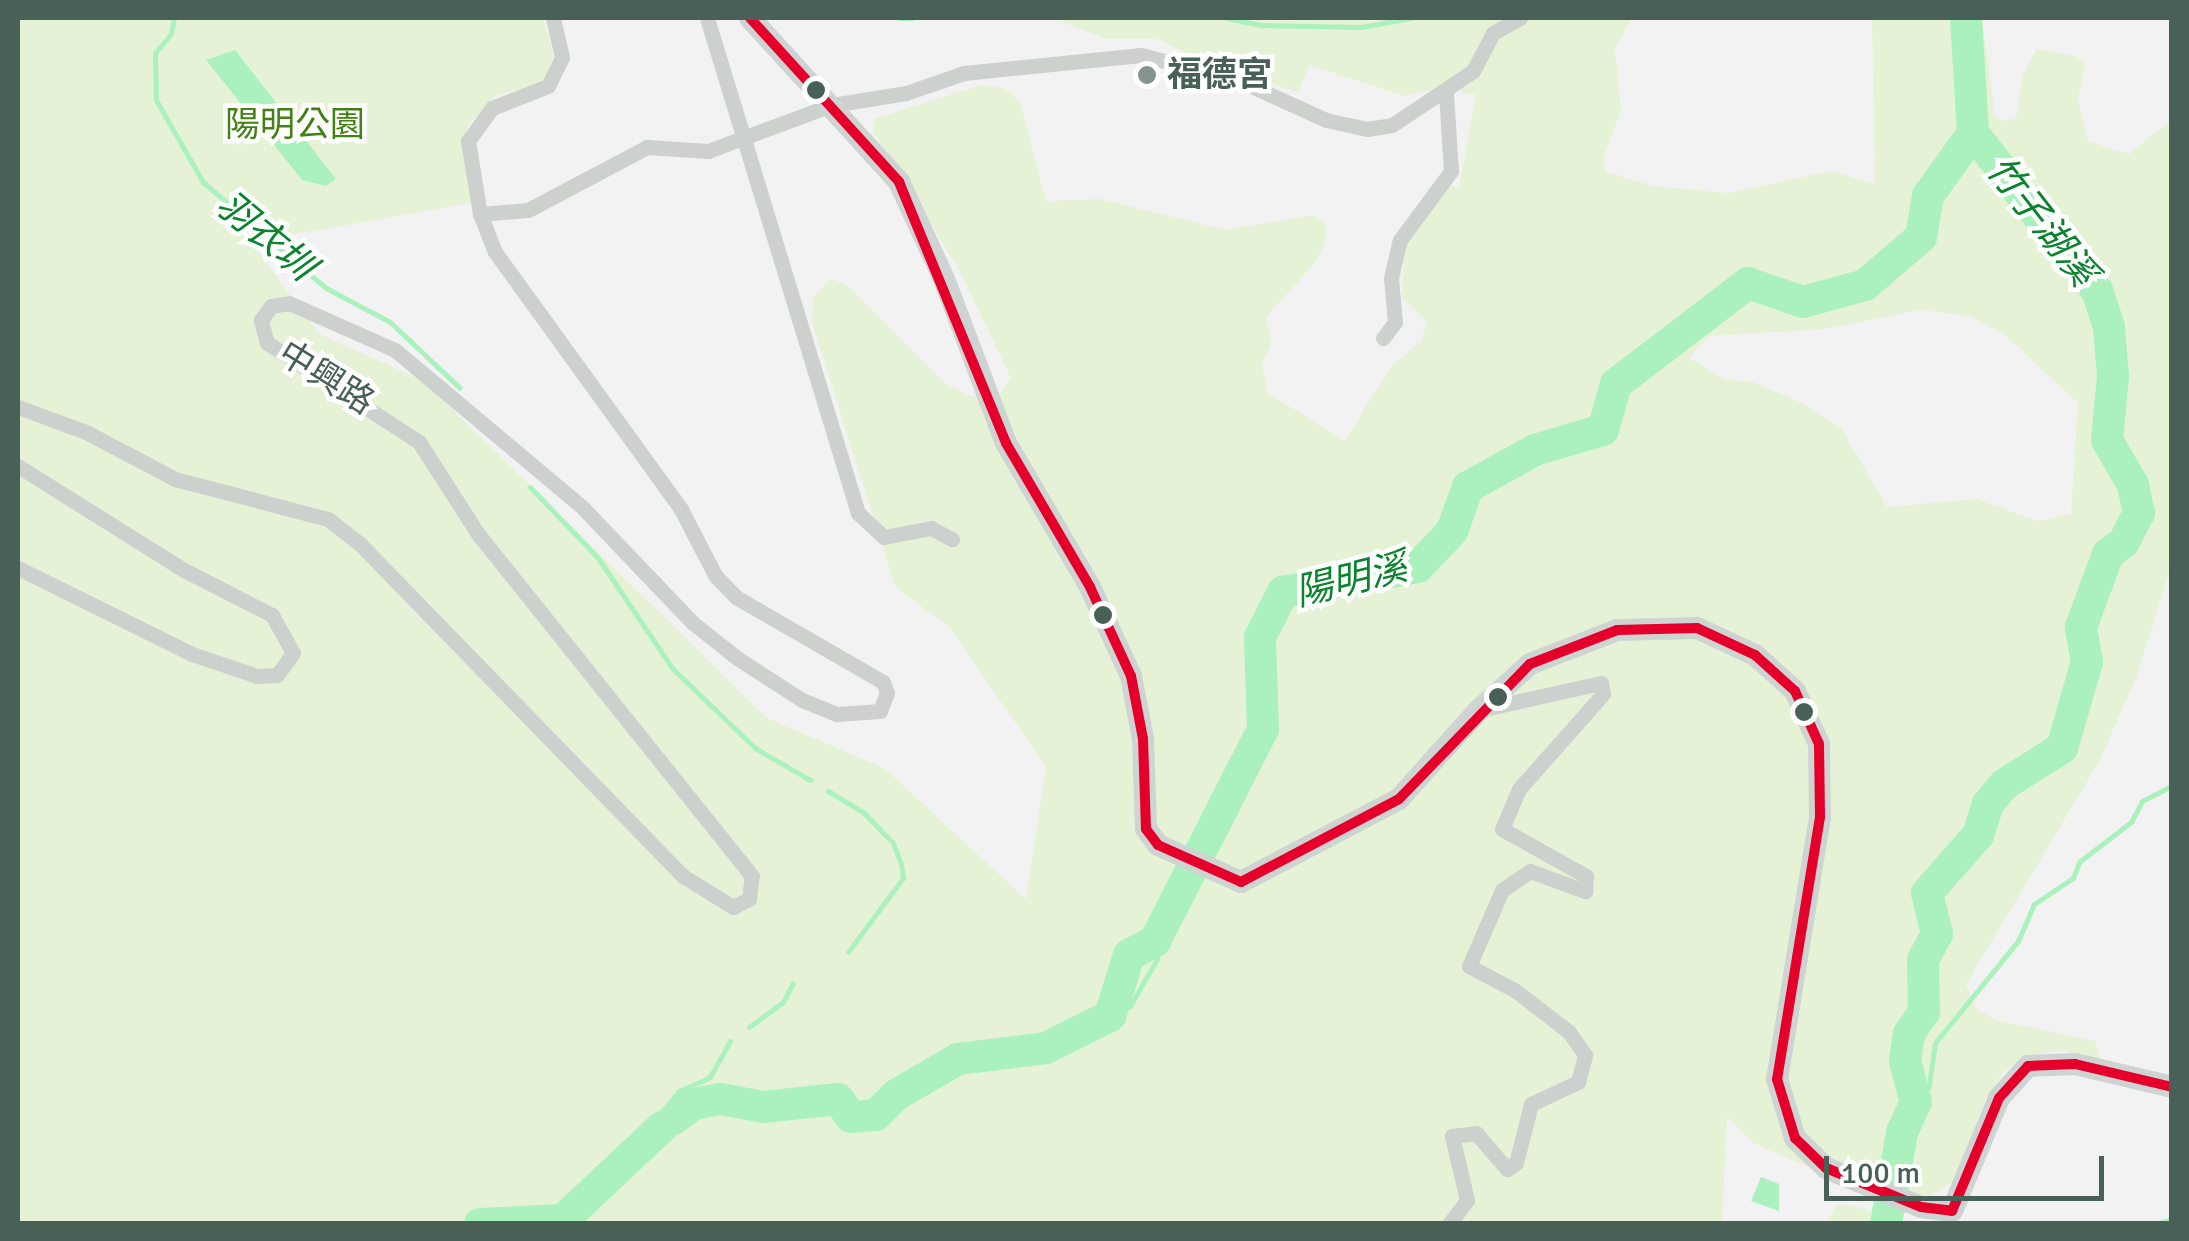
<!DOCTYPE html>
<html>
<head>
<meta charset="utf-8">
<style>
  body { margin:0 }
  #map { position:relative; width:2189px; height:1241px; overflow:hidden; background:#f3f2f3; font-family:Signika,"Noto Sans TC",sans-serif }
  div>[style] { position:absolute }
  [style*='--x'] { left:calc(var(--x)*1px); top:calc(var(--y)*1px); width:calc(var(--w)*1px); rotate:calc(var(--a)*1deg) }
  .green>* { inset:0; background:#e6f2d6 }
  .water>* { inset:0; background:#aaf1be }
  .stream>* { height:5px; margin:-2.5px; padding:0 2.5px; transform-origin:2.5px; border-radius:2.5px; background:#aaf1be }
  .river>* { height:32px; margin:-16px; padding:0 16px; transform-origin:16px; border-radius:16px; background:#aaf1be }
  .street>* { height:15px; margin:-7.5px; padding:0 7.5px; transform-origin:7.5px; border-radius:7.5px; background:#ccd1ce }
  .secondary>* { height:22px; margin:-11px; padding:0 11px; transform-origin:11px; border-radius:11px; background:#ced4d1 }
  .bus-1>* { height:10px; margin:-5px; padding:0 5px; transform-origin:5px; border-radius:5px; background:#e4002b }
  .dots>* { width:28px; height:28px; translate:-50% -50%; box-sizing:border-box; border:5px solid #fff; border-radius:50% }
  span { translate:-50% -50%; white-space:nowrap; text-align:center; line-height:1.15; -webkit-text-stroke:9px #fff; paint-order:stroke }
  .poi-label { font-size:35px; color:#486055; font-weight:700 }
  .left { translate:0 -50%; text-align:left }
  .park-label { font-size:35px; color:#428113 }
  .street-label { font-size:35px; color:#486055 }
  .water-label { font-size:38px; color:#09842c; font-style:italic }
  .frame { position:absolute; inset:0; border:20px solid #486055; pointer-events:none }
  .scale { position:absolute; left:1824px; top:1156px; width:280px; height:45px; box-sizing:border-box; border:5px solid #486055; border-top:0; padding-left:12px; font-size:30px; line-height:35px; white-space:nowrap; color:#486055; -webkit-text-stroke:8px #fff; paint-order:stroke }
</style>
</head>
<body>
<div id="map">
  <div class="green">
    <i style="clip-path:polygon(evenodd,18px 18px,543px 18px,553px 53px,550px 72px,536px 85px,495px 96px,469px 124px,462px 141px,471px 203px,251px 242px,319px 334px,424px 381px,767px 718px,884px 768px,1026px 899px,1046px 767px,949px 627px,895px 587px,812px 322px,813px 298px,830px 278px,848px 286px,943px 382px,967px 395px,998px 396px,1011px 378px,958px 268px,873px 132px,874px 119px,981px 85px,1003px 88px,1020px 102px,1046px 201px,1100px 199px,1225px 230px,1314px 215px,1325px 223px,1325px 243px,1315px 263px,1265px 318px,1272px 341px,1262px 364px,1267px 392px,1344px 441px,1392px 366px,1422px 340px,1427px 322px,1402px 297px,1405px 244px,1447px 188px,1459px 186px,1476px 95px,1443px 88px,1404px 96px,1309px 65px,1298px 92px,1219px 68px,1157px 39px,1106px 39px,1054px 18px,1632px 18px,1615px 48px,1621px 110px,1603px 160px,1606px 172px,1653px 186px,1728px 193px,1831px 171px,1875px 184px,1872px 18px,1982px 18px,1995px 116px,2004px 121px,2016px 118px,2023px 75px,2037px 49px,2076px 56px,2085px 65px,2078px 99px,2088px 141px,2129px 154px,2171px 120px,2171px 567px,2137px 675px,2100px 760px,1966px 984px,1976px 1008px,1995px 1020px,2095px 1041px,2101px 1062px,2060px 1050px,2027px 1056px,2004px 1072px,1986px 1098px,1953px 1182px,1928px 1197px,1801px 1164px,1755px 1144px,1727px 1117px,1722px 1223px,18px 1223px,18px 18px,1921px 310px,1970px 316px,2005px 335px,2078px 403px,2071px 514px,2038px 521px,1977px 499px,1887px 507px,1841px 428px,1806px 405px,1753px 382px,1726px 380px,1689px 358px,1710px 336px,1826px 329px,1921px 310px)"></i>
    <i style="clip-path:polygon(1837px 1204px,1854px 1206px,1906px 1223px,1826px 1223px)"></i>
  </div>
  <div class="water">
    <i style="clip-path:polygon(235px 50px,336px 179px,326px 186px,302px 180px,206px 60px)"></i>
    <i style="clip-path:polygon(1761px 1177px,1779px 1184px,1779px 1211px,1751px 1201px)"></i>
  </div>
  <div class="stream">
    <i style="--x:174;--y:18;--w:16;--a:101"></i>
    <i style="--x:171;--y:34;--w:25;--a:130"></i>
    <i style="--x:155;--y:53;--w:47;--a:88.8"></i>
    <i style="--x:156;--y:100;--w:95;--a:60.2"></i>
    <i style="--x:203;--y:182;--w:162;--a:40.8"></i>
    <i style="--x:326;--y:288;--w:72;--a:28"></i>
    <i style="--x:390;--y:322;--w:96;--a:43.3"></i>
    <i style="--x:900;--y:18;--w:12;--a:0"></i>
    <i style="--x:1227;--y:18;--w:35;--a:12"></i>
    <i style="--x:1261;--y:25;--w:100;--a:1.1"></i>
    <i style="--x:1361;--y:27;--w:51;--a:-10.2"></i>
    <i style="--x:530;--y:487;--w:98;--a:46.2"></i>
    <i style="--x:598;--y:558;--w:134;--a:56"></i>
    <i style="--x:673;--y:669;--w:114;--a:43.9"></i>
    <i style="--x:755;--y:748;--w:64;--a:30.2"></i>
    <i style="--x:828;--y:791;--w:41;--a:31"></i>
    <i style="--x:863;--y:812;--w:43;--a:45.9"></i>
    <i style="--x:893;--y:843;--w:22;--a:69"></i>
    <i style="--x:901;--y:864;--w:14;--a:82"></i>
    <i style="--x:903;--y:878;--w:92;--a:126.6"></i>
    <i style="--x:1110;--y:1016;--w:22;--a:-27"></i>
    <i style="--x:1130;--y:1006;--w:54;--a:-60.1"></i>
    <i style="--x:1157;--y:959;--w:18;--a:-96"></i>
    <i style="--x:749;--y:1027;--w:42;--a:-36.3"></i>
    <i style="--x:783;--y:1002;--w:21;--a:-62"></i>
    <i style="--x:1916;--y:1102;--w:21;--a:-51"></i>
    <i style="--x:1929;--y:1086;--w:43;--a:-82.1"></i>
    <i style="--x:1935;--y:1043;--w:132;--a:-50.9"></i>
    <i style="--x:2018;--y:941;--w:40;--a:-66.6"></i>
    <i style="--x:2034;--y:904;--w:47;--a:-33.7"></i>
    <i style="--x:2073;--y:878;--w:17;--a:-69"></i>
    <i style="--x:2079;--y:862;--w:66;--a:-37.6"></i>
    <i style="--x:2131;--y:822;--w:24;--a:-62"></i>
    <i style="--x:2142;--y:801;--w:34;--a:-27"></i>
    <i style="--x:652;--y:1139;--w:18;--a:-84"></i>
    <i style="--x:654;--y:1121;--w:39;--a:-50"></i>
    <i style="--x:679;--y:1091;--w:34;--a:-24"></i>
    <i style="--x:710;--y:1077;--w:41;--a:-60.9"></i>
    <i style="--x:2155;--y:1224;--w:18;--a:-16"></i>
  </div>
  <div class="river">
    <i style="--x:674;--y:1119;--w:24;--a:-38"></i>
    <i style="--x:693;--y:1104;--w:27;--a:-10"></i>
    <i style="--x:720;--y:1099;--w:45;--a:10.3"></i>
    <i style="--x:764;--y:1107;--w:74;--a:-6.2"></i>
    <i style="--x:838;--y:1099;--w:22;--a:54"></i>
    <i style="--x:851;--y:1117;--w:25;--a:-5"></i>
    <i style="--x:876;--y:1115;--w:28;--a:-45"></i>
    <i style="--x:896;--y:1095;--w:72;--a:-30.1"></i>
    <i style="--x:958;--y:1059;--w:89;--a:-7.1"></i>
    <i style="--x:1046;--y:1048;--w:72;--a:-26.6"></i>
    <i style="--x:1110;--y:1016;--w:64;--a:-72.7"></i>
    <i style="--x:1129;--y:955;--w:30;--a:-28"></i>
    <i style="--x:1155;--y:941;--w:238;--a:-63"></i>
    <i style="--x:1263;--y:729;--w:92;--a:-91.9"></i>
    <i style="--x:1260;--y:637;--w:51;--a:-62.9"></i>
    <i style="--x:1283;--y:592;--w:137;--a:-10.5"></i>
    <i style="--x:1418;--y:567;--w:50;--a:-46.6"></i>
    <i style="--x:1452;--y:531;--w:47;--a:-70"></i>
    <i style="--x:1468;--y:487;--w:77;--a:-28.9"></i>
    <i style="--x:1535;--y:450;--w:71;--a:-16.4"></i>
    <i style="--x:1603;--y:430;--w:48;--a:-74.2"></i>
    <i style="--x:1616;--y:384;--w:166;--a:-37.4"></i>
    <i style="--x:1748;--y:283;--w:58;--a:19.1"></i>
    <i style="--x:1803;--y:302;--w:64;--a:-15.3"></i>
    <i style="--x:1865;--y:285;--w:74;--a:-40.6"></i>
    <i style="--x:1921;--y:237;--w:42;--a:-80.3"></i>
    <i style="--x:1928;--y:196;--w:77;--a:-54.5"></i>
    <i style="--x:480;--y:1224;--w:83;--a:-2.8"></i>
    <i style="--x:563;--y:1220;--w:136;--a:-43.2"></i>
    <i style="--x:1886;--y:1224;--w:93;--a:-80.1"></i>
    <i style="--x:1902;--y:1132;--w:33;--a:-65"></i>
    <i style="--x:1916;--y:1102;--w:42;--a:-105"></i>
    <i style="--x:1905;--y:1061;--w:27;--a:-82"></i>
    <i style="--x:1909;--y:1034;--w:27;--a:-56"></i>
    <i style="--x:1924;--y:1012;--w:52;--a:-91.1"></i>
    <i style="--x:1923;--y:960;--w:30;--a:-62"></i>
    <i style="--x:1937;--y:934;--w:42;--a:-103.7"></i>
    <i style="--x:1927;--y:893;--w:77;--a:-48.7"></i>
    <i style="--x:1978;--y:835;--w:33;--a:-72"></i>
    <i style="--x:1988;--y:804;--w:26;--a:-50"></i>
    <i style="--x:2005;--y:784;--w:67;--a:-32.3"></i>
    <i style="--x:2062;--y:748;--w:90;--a:-73.8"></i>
    <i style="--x:2087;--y:662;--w:36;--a:-100"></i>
    <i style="--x:2081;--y:627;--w:78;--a:-69.7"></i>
    <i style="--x:2108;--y:554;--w:20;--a:-37"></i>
    <i style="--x:2124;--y:542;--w:33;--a:-63"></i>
    <i style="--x:2139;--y:513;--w:29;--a:-102"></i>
    <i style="--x:2133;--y:485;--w:52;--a:-120"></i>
    <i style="--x:2107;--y:440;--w:64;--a:-84.6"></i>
    <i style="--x:2113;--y:376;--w:49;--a:-94.7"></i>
    <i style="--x:2109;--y:327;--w:38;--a:-108"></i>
    <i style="--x:2097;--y:291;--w:201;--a:-128.1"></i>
    <i style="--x:1973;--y:133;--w:115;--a:-93.5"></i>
  </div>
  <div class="street">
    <i style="--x:707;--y:18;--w:518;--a:73.04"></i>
    <i style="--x:858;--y:513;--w:35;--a:43"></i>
    <i style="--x:884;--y:537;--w:48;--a:-10.8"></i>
    <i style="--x:931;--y:528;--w:24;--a:28"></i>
    <i style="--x:480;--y:214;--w:48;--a:-4.8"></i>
    <i style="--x:528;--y:210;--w:135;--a:-27.9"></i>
    <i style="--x:647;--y:147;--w:61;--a:3.8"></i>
    <i style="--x:708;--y:151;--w:132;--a:-20.4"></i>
    <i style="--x:832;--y:105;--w:75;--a:-9.2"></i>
    <i style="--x:906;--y:93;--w:61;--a:-19"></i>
    <i style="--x:964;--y:73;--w:178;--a:-5.8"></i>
    <i style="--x:1141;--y:55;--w:100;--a:14.5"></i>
    <i style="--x:1238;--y:80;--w:97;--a:24.4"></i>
    <i style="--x:1326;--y:120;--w:42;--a:12.4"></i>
    <i style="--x:1367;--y:129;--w:25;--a:-9"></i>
    <i style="--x:1392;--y:125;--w:97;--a:-33.7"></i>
    <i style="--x:1473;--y:71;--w:43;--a:-62.2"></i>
    <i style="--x:1493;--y:33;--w:31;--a:-29"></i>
    <i style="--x:1383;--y:338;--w:20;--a:-53"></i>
    <i style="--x:1395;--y:322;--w:44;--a:-95.2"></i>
    <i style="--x:1391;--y:278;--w:39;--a:-77"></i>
    <i style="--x:1400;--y:240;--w:86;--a:-53.5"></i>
    <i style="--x:1451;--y:171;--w:77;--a:-93.7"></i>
    <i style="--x:18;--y:407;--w:72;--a:20.2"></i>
    <i style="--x:86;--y:432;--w:101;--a:27.8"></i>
    <i style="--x:175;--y:479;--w:158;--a:14.7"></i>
    <i style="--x:328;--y:519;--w:39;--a:38"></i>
    <i style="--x:359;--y:543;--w:465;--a:45.8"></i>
    <i style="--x:683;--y:876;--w:59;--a:31.8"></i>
    <i style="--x:733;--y:907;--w:18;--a:-27"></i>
    <i style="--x:749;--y:899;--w:23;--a:-83"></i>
    <i style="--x:752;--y:876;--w:435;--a:-128.7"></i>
    <i style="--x:480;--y:537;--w:113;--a:-122.7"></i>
    <i style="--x:419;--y:442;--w:181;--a:-146.9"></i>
    <i style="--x:267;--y:343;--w:24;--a:-105"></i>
    <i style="--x:261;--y:320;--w:17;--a:-54"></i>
    <i style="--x:271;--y:306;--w:18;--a:-9"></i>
    <i style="--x:289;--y:303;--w:116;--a:23.9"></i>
    <i style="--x:395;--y:350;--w:246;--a:40"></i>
    <i style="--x:583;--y:508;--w:159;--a:46.3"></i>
    <i style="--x:693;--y:623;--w:56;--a:38.5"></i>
    <i style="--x:737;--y:658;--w:77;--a:32.9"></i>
    <i style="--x:802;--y:700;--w:38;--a:22"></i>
    <i style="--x:837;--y:714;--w:43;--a:-4"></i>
    <i style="--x:880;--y:711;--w:19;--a:-69"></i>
    <i style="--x:887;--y:693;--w:12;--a:-110"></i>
    <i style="--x:883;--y:682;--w:170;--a:-150"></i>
    <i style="--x:736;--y:597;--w:30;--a:-134"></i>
    <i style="--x:715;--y:575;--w:74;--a:-117.3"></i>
    <i style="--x:681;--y:509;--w:317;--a:-125.9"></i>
    <i style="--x:495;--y:252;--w:41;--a:-111.5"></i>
    <i style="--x:480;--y:214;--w:74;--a:-99.3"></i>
    <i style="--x:468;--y:141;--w:41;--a:-54"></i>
    <i style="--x:492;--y:108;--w:60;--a:-21.4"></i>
    <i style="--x:548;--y:86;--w:32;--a:-64"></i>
    <i style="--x:562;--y:57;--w:40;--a:-103"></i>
    <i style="--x:18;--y:466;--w:196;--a:32.1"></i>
    <i style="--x:184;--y:570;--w:99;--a:27.1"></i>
    <i style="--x:272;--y:615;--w:43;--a:61.1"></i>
    <i style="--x:293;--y:653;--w:27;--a:126"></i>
    <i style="--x:277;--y:675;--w:20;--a:177"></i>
    <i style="--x:257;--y:676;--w:69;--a:-161.3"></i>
    <i style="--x:192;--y:654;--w:194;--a:-153.7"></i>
    <i style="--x:1449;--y:1224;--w:30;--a:-53"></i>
    <i style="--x:1467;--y:1200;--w:66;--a:-103.2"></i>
    <i style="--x:1452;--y:1136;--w:24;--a:-7"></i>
    <i style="--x:1476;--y:1133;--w:48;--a:49.3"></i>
    <i style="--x:1507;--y:1169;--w:11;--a:-34"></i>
    <i style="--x:1516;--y:1163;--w:61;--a:-75.7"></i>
    <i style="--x:1531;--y:1104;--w:52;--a:-25.1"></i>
    <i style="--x:1578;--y:1082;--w:28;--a:-75"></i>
    <i style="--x:1585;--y:1055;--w:28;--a:-125"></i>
    <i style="--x:1569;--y:1032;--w:67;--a:-142.3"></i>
    <i style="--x:1516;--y:991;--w:53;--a:-152"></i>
    <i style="--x:1469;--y:966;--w:83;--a:-66.5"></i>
    <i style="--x:1502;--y:890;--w:34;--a:-34"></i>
    <i style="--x:1530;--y:871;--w:59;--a:20"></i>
    <i style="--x:1585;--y:891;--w:15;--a:-86"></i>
    <i style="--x:1586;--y:876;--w:96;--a:-150.8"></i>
    <i style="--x:1502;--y:829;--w:43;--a:-67"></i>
    <i style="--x:1519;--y:789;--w:127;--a:-48.5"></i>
    <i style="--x:1603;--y:694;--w:11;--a:-100"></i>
    <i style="--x:1601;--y:683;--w:116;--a:167.5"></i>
  </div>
  <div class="secondary">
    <i style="--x:750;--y:18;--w:222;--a:47.7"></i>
    <i style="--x:899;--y:182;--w:107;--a:65.1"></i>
    <i style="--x:944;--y:279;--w:175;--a:69.3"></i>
    <i style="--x:1006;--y:443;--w:167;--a:59.7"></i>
    <i style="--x:1090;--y:587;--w:98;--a:65.3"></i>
    <i style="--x:1131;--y:676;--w:64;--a:79.2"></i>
    <i style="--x:1143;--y:739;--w:90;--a:88.1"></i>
    <i style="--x:1146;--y:829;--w:20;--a:53"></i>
    <i style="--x:1158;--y:845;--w:91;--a:24"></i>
    <i style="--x:1241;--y:882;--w:178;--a:-27.7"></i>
    <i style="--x:1399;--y:799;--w:118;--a:-48.1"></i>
    <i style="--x:1478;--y:711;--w:70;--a:-42.1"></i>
    <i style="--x:1530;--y:664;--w:93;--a:-21.3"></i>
    <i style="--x:1617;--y:630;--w:80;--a:-1.4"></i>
    <i style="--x:1697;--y:628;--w:64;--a:25"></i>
    <i style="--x:1755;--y:655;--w:54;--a:42"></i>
    <i style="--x:1795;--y:691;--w:58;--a:65.6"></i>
    <i style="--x:1819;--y:744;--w:73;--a:89.2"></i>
    <i style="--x:1820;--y:817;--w:266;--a:99.3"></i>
    <i style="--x:1777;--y:1079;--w:62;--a:73"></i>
    <i style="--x:1795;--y:1138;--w:43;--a:44.1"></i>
    <i style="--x:1826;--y:1168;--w:103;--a:22.3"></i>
    <i style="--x:1921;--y:1207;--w:31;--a:7"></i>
    <i style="--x:1952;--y:1211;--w:122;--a:-67.4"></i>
    <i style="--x:1999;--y:1098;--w:43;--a:-47.8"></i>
    <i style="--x:2028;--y:1066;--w:47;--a:-2.4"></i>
    <i style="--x:2075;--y:1064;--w:100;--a:13.3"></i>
  </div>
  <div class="bus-1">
    <i style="--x:750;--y:18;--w:222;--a:47.7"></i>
    <i style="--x:899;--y:182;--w:282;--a:67.7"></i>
    <i style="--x:1006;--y:443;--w:167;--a:59.7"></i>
    <i style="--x:1090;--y:587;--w:98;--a:65.3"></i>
    <i style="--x:1131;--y:676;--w:64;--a:79.2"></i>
    <i style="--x:1143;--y:739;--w:90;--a:88.1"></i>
    <i style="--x:1146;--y:829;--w:20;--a:53"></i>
    <i style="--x:1158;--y:845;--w:91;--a:24"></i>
    <i style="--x:1241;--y:882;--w:178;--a:-27.7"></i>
    <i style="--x:1399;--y:799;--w:188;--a:-45.9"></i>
    <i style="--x:1530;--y:664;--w:93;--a:-21.3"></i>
    <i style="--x:1617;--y:630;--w:80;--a:-1.4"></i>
    <i style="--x:1697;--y:628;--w:64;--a:25"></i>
    <i style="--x:1755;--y:655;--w:54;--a:42"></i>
    <i style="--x:1795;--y:691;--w:58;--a:65.6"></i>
    <i style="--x:1819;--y:744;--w:73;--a:89.2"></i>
    <i style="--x:1820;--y:817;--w:266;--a:99.3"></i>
    <i style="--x:1777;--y:1079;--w:62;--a:73"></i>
    <i style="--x:1795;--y:1138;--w:43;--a:44.1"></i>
    <i style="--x:1826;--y:1168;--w:103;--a:22.3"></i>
    <i style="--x:1921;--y:1207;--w:31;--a:7"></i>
    <i style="--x:1952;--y:1211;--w:122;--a:-67.4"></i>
    <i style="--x:1999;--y:1098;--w:43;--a:-47.8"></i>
    <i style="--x:2028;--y:1066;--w:47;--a:-2.4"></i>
    <i style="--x:2075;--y:1064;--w:100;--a:13.3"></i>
  </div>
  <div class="dots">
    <i style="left:1147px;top:75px;background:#84938c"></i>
    <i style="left:816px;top:90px;background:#486055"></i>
    <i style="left:1103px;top:615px;background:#486055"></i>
    <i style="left:1498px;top:697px;background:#486055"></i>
    <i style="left:1804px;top:712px;background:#486055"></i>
  </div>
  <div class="poi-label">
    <span class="left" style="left:1167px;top:75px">福德宮</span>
  </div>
  <div class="park-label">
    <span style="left:295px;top:125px">陽明公園</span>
  </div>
  <div class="street-label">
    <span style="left:326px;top:378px;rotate:32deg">中興路</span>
  </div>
  <div class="water-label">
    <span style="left:2041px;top:221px;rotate:52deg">竹子湖溪</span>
    <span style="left:265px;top:236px;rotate:40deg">羽衣圳</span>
    <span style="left:1351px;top:580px;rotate:-14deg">陽明溪</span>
  </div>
  <div class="frame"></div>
  <div class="scale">100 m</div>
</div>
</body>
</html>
